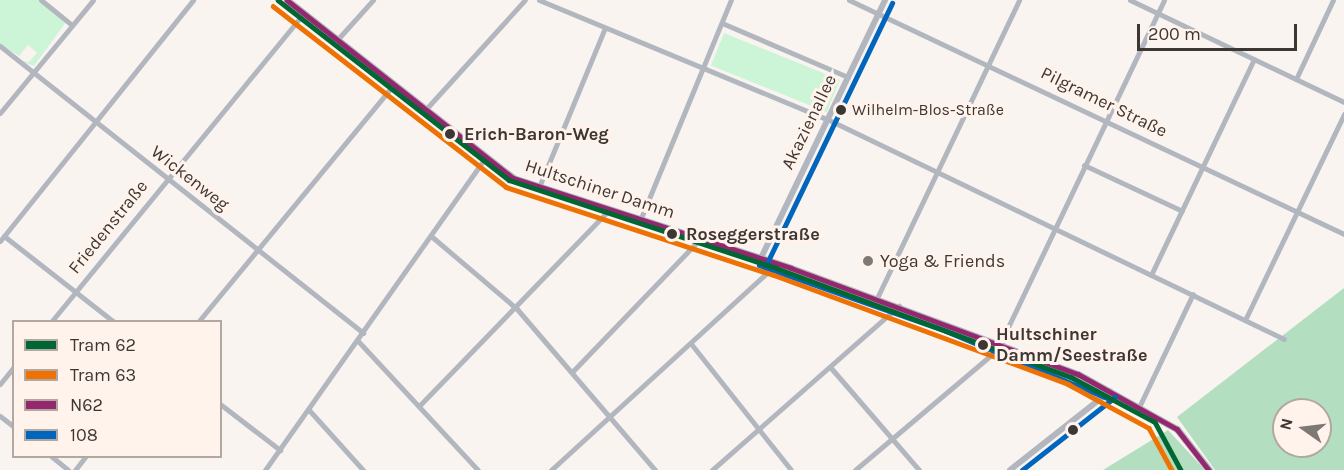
<!DOCTYPE html>
<html>
<head>
<meta charset="utf-8">
<style>
  body { margin:0 }
  #map { position:relative; width:1344px; height:470px; overflow:hidden; background:#faf4f0; font-family:Karla,sans-serif }
  div>[style] { position:absolute }
  [style*='--x'] { left:calc(var(--x)*1px); top:calc(var(--y)*1px); width:calc(var(--w)*1px); rotate:calc(var(--a)*1deg) }
  .green>* { inset:0; background:#cbf5d6; transform-origin:0 0 }
  .forest>* { inset:0; background:#b3dfc0 }
  .minor>* { height:5px; margin:-2.5px; padding:0 2.5px; transform-origin:2.5px; border-radius:2.5px; background:#b2b7bf }
  .tertiary>* { height:6px; margin:-3px; padding:0 3px; transform-origin:3px; border-radius:3px; background:#b2b7bf }
  .secondary>* { height:7px; margin:-3.5px; padding:0 3.5px; transform-origin:3.5px; border-radius:3.5px; background:#b0b5bd }
  .bus-1>* { height:4.5px; margin:-2.25px; padding:0 2.25px; transform-origin:2.25px; border-radius:2.25px; background:#95276e }
  .bus-2>* { height:4.5px; margin:-2.25px; padding:0 2.25px; transform-origin:2.25px; border-radius:2.25px; background:#0065bd }
  .tram-1>* { height:4.5px; margin:-2.25px; padding:0 2.25px; transform-origin:2.25px; border-radius:2.25px; background:#063 }
  .tram-2>* { height:4.5px; margin:-2.25px; padding:0 2.25px; transform-origin:2.25px; border-radius:2.25px; background:#ee7203 }
  .dots>* { width:16px; height:16px; translate:-50% -50%; box-sizing:border-box; border:3px solid #fff3eb; border-radius:50% }
  span { translate:-50% -50%; white-space:nowrap; text-align:center; line-height:1.15; -webkit-text-stroke:6px #fff3eb; paint-order:stroke }
  .bus-label { font-size:16px; color:#3d3734 }
  .left { translate:0 -50%; text-align:left }
  .street-label { font-size:18px; color:#3d3734 }
  .stop-label { font-size:18px; color:#3d3734; font-weight:700 }
  .poi-label { font-size:18px; color:#3d3734 }
  .legend { position:absolute; left:12px; top:320px; width:210px; height:138px; box-sizing:border-box; background:#fff3eb; border:2px solid #b1a8a2; margin:0; padding:8px 10px; list-style:none; font-size:18px; color:#3d3734 }
  .legend li { display:flex; align-items:center; gap:12px; height:30px }
  .legend b { width:30px; border:2px solid #b1a8a2 }
  .north { position:absolute; left:1272px; top:398px; width:60px; height:60px; box-sizing:border-box; background:#fff3eb; border:2px solid #b1a8a2; border-radius:50%; rotate:284deg; font-size:16px; font-weight:700; line-height:24px; text-align:center; color:#3d3734 }
  .north::after { content:''; display:block; margin:auto; width:21px; height:27px; background:#7f7976; clip-path:polygon(50% 0,100% 100%,50% 72%,0 100%) }
  .scale { position:absolute; left:1137px; top:24px; width:160px; height:27px; box-sizing:border-box; border:3px solid #3d3734; border-top:0; padding-left:8px; font-size:18px; line-height:21px; white-space:nowrap; color:#3d3734; -webkit-text-stroke:4px #fff3eb; paint-order:stroke }
</style>
</head>
<body>
<div id="map">
  <div class="green">
    <i style="clip-path:polygon(0 0,39px 0,66px 22px,34px 66px,21px 61px,29px 62px,37px 53px,28px 45px,19px 56px,0 44px)"></i>
    <i style="left:724px;top:33px;width:125px;height:35px;rotate:22deg"></i>
  </div>
  <div class="forest">
    <i style="clip-path:polygon(evenodd,1344px 288px,1344px 470px,1215px 470px,1177px 417px,1344px 288px,1284px 410px,1320px 410px,1320px 446px,1284px 446px,1284px 410px)"></i>
    <i style="clip-path:polygon(1168px 430px,1205px 470px,1103px 470px)"></i>
  </div>
  <div class="minor">
    <i style="--x:41;--y:0;--w:40;--a:39"></i>
    <i style="--x:539;--y:0;--w:312;--a:22.5"></i>
    <i style="--x:827;--y:119;--w:507;--a:25.71"></i>
    <i style="--x:849;--y:0;--w:548;--a:25.3"></i>
    <i style="--x:1130;--y:0;--w:237;--a:25.5"></i>
    <i style="--x:722;--y:23;--w:137;--a:23.2"></i>
    <i style="--x:337;--y:40;--w:54;--a:-48"></i>
    <i style="--x:0;--y:46;--w:463;--a:38.3"></i>
    <i style="--x:1296;--y:79;--w:87;--a:-64.9"></i>
    <i style="--x:426;--y:109;--w:147;--a:-47.8"></i>
    <i style="--x:0;--y:113;--w:146;--a:-50.5"></i>
    <i style="--x:1084;--y:165;--w:108;--a:25.1"></i>
    <i style="--x:539;--y:187;--w:172;--a:-67.5"></i>
    <i style="--x:641;--y:218;--w:236;--a:-67.6"></i>
    <i style="--x:4;--y:236;--w:140;--a:38"></i>
    <i style="--x:431;--y:236;--w:113;--a:40.3"></i>
    <i style="--x:517;--y:309;--w:212;--a:49.4"></i>
    <i style="--x:0;--y:241;--w:309;--a:-51.3"></i>
    <i style="--x:1151;--y:275;--w:239;--a:-64.5"></i>
    <i style="--x:877;--y:298;--w:330;--a:-64.5"></i>
    <i style="--x:1245;--y:320;--w:229;--a:-64.3"></i>
    <i style="--x:51;--y:322;--w:399;--a:-50.7"></i>
    <i style="--x:198;--y:322;--w:308;--a:-50.5"></i>
    <i style="--x:358;--y:341;--w:176;--a:47.1"></i>
    <i style="--x:1000;--y:344;--w:381;--a:-64.5"></i>
    <i style="--x:692;--y:345;--w:159;--a:51.6"></i>
    <i style="--x:831;--y:368;--w:135;--a:49.2"></i>
    <i style="--x:572;--y:372;--w:186;--a:-46.1"></i>
    <i style="--x:0;--y:384;--w:22;--a:-51"></i>
    <i style="--x:220;--y:404;--w:76;--a:37.5"></i>
    <i style="--x:419;--y:406;--w:274;--a:-45.9"></i>
    <i style="--x:1139;--y:407;--w:125;--a:-64.5"></i>
    <i style="--x:309;--y:410;--w:81;--a:48"></i>
    <i style="--x:0;--y:416;--w:18;--a:38"></i>
    <i style="--x:51;--y:456;--w:22;--a:39"></i>
    <i style="--x:75;--y:470;--w:18;--a:-52"></i>
    <i style="--x:265;--y:470;--w:383;--a:-54.8"></i>
    <i style="--x:551;--y:470;--w:307;--a:-42.4"></i>
    <i style="--x:712;--y:470;--w:249;--a:-41.3"></i>
    <i style="--x:855;--y:470;--w:194;--a:-40.2"></i>
  </div>
  <div class="tertiary">
    <i style="--x:761;--y:258;--w:286;--a:-64.3"></i>
    <i style="--x:1010;--y:470;--w:127;--a:-38.3"></i>
  </div>
  <div class="secondary">
    <i style="--x:287;--y:0;--w:288;--a:38.2"></i>
    <i style="--x:513;--y:178;--w:292;--a:17.9"></i>
    <i style="--x:791;--y:268;--w:306;--a:20.3"></i>
    <i style="--x:1078;--y:374;--w:113;--a:29.1"></i>
    <i style="--x:1177;--y:429;--w:52;--a:52"></i>
  </div>
  <div class="bus-1">
    <i style="--x:287;--y:0;--w:288;--a:38.2"></i>
    <i style="--x:513;--y:178;--w:292;--a:17.9"></i>
    <i style="--x:791;--y:268;--w:306;--a:20.3"></i>
    <i style="--x:1078;--y:374;--w:113;--a:29.1"></i>
    <i style="--x:1177;--y:429;--w:52;--a:52"></i>
  </div>
  <div class="bus-2">
    <i style="--x:768;--y:261;--w:286;--a:-64.3"></i>
    <i style="--x:759;--y:265;--w:198;--a:19.4"></i>
    <i style="--x:946;--y:331;--w:174;--a:22.6"></i>
    <i style="--x:1022;--y:470;--w:118;--a:-38.1"></i>
  </div>
  <div class="tram-1">
    <i style="--x:278;--y:0;--w:293;--a:37.9"></i>
    <i style="--x:509;--y:180;--w:281;--a:18.2"></i>
    <i style="--x:776;--y:268;--w:314;--a:20.3"></i>
    <i style="--x:1071;--y:377;--w:95;--a:28.2"></i>
    <i style="--x:1155;--y:422;--w:55;--a:61.6"></i>
  </div>
  <div class="tram-2">
    <i style="--x:273;--y:6;--w:295;--a:37.8"></i>
    <i style="--x:506;--y:187;--w:282;--a:18.2"></i>
    <i style="--x:774;--y:275;--w:314;--a:20.3"></i>
    <i style="--x:1068;--y:384;--w:92;--a:28.5"></i>
    <i style="--x:1149;--y:428;--w:48;--a:61.3"></i>
  </div>
  <div class="dots">
    <i style="left:841px;top:110px;background:#3d3734"></i>
    <i style="left:450px;top:134px;background:#3d3734"></i>
    <i style="left:672px;top:234px;background:#3d3734"></i>
    <i style="left:868px;top:261px;background:#7f7976"></i>
    <i style="left:983px;top:345px;background:#3d3734"></i>
    <i style="left:1073px;top:430px;background:#3d3734"></i>
  </div>
  <div class="bus-label">
    <span class="left" style="left:852px;top:110px">Wilhelm-Blos-Straße</span>
  </div>
  <div class="street-label">
    <span style="left:1104px;top:102px;rotate:26deg">Pilgramer Straße</span>
    <span style="left:809px;top:122px;rotate:-64deg">Akazienallee</span>
    <span style="left:190px;top:178px;rotate:38deg">Wickenweg</span>
    <span style="left:600px;top:189px;rotate:18deg">Hultschiner Damm</span>
    <span style="left:108px;top:227px;rotate:-51deg">Friedenstraße</span>
  </div>
  <div class="stop-label">
    <span class="left" style="left:464px;top:134px">Erich-Baron-Weg</span>
    <span class="left" style="left:686px;top:234px">Roseggerstraße</span>
    <span class="left" style="left:996px;top:345px">Hultschiner<br>Damm/Seestraße</span>
  </div>
  <div class="poi-label">
    <span class="left" style="left:880px;top:261px">Yoga &amp; Friends</span>
  </div>
  <ul class="legend">
  <li><b style="height:8px;background:#063"></b>Tram 62</li>
  <li><b style="height:8px;background:#ee7203"></b>Tram 63</li>
  <li><b style="height:8px;background:#95276e"></b>N62</li>
  <li><b style="height:8px;background:#0065bd"></b>108</li>
  </ul>
  <div class="north">N</div>
  <div class="scale">200 m</div>
</div>
</body>
</html>
